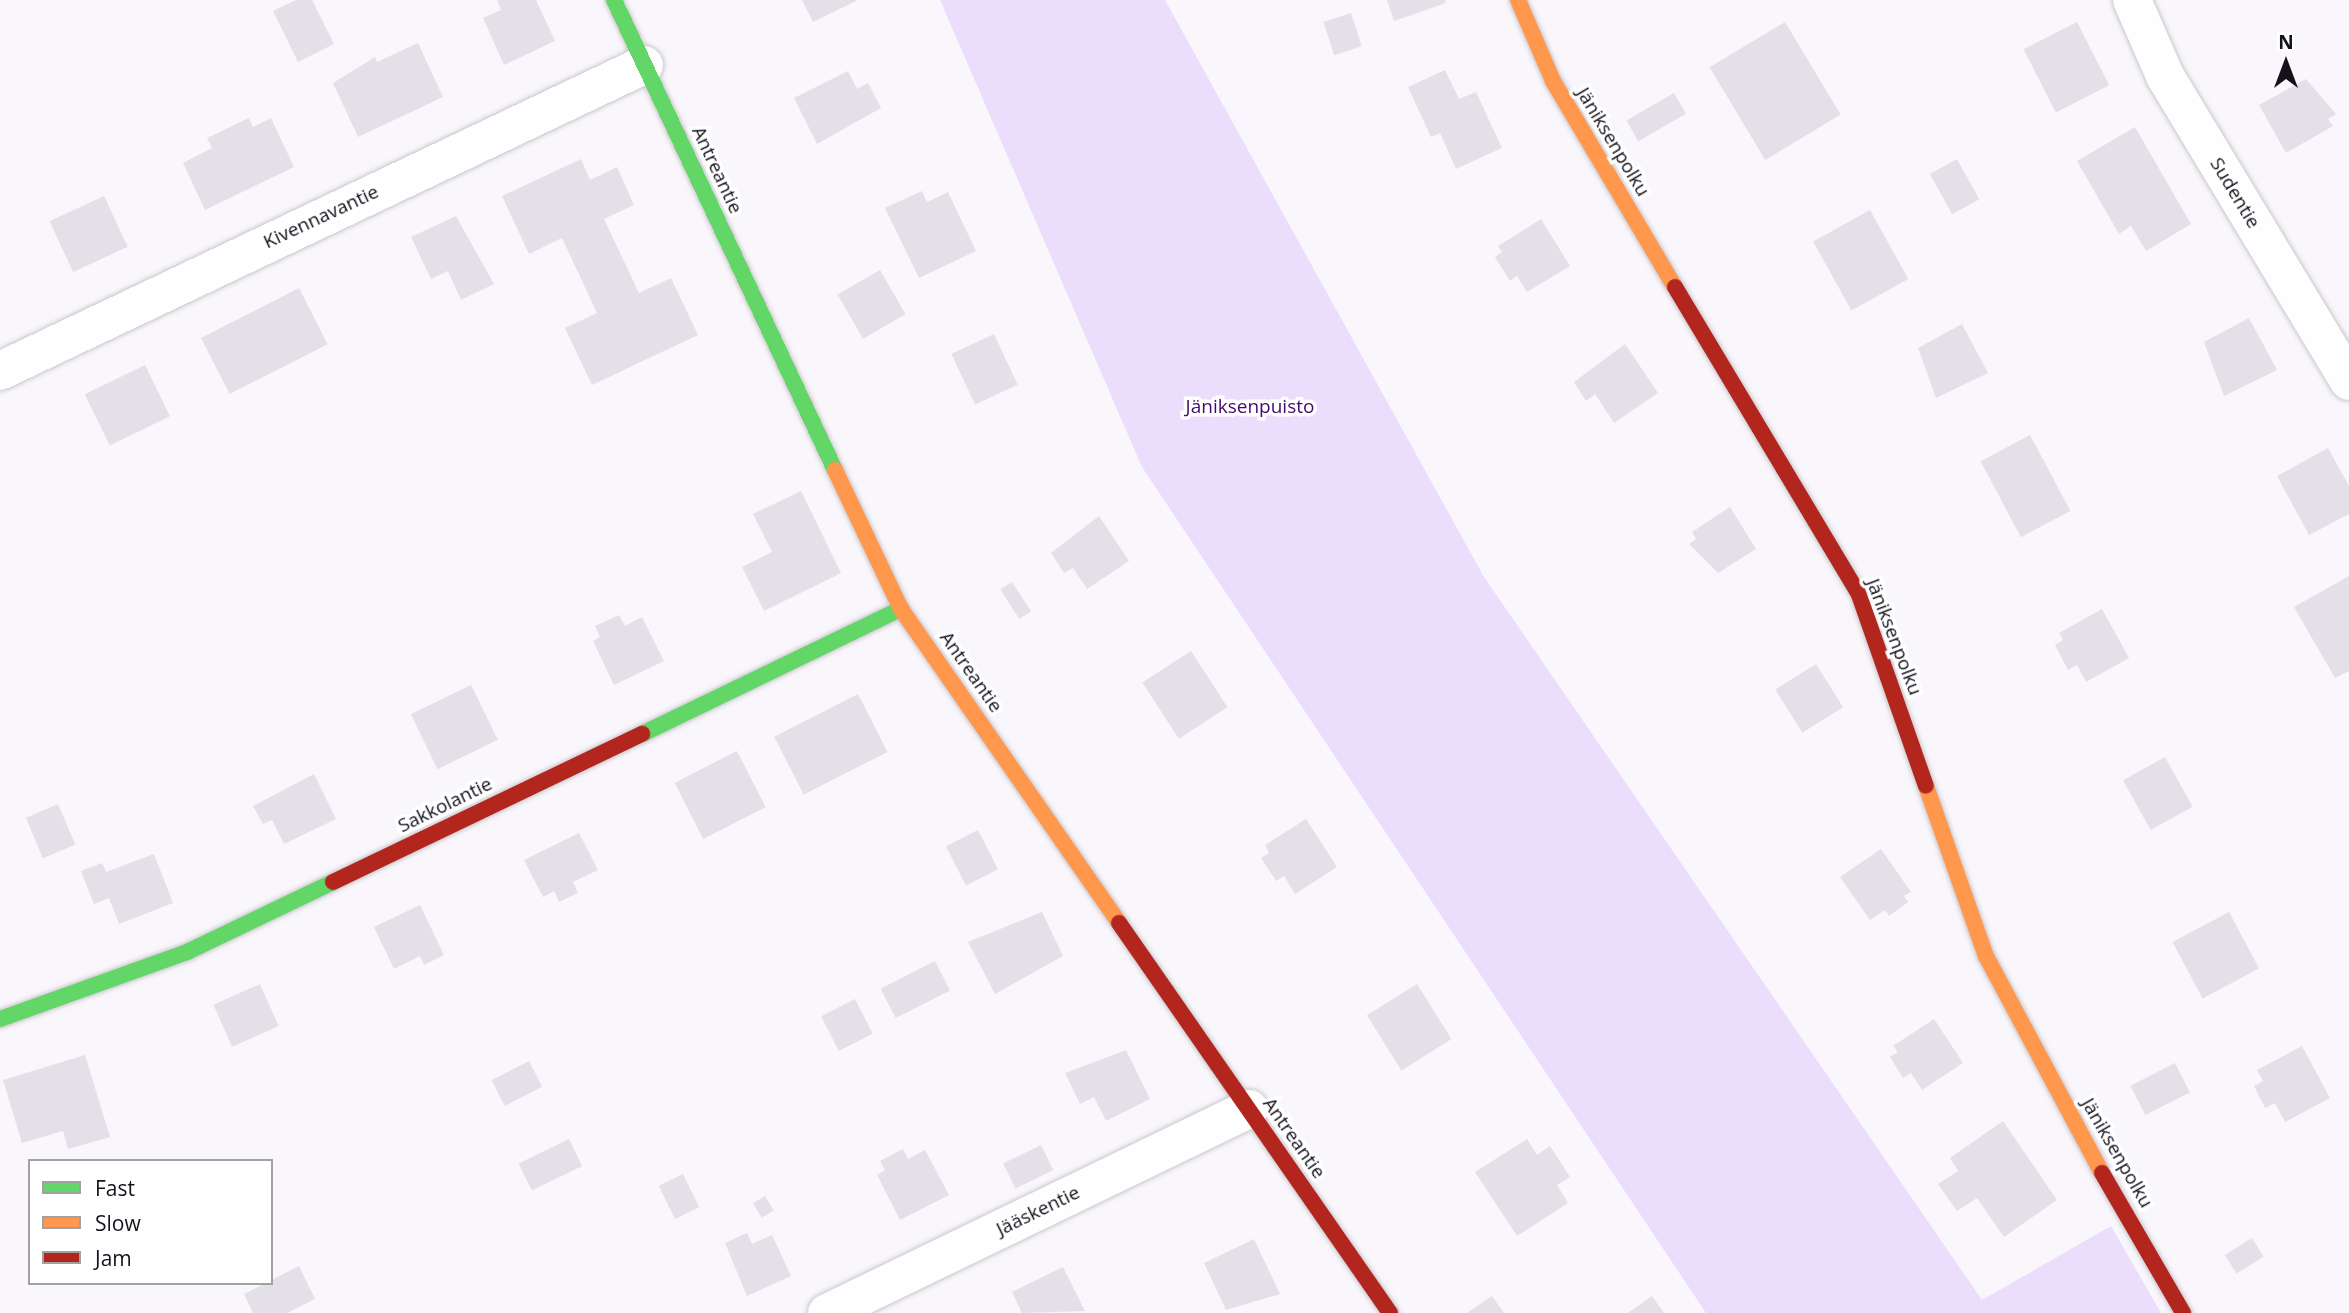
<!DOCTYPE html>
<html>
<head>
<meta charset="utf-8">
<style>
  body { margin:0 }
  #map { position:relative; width:2349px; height:1313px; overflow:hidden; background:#f9f7fb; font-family:"Open Sans",sans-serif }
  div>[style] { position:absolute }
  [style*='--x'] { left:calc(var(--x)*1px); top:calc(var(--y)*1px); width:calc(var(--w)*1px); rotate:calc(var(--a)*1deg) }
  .green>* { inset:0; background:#ebddfc }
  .building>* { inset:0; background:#e3e0e8; transform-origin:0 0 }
  .roads { filter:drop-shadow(0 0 2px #cac7ce) drop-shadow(0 0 2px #cac7ce) }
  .street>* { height:38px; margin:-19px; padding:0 19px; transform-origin:19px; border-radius:19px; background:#fefefe }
  .fast>* { height:16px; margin:-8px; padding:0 8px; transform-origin:8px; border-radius:8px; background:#63d668 }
  .slow>* { height:16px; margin:-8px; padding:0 8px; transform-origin:8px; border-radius:8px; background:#ff974d }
  .jam>* { height:16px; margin:-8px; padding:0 8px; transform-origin:8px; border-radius:8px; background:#b3261e }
  span { translate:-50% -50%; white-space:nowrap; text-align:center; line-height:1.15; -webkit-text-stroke:7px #fff; paint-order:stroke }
  .street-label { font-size:19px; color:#16121c }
  .park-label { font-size:19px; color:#46096f }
  .legend { position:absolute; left:28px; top:1159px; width:245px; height:126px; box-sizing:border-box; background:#fff; border:2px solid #a2a0a4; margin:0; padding:9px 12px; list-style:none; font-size:21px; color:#16121c }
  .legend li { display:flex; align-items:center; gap:14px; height:35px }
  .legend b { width:35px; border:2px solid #a2a0a4 }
  .north { position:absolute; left:2251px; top:28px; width:70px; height:70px; -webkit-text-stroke:5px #fff; paint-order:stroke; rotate:0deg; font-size:19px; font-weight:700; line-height:28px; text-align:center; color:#16121c }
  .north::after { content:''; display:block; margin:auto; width:24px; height:32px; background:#16121c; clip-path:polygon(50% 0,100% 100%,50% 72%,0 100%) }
</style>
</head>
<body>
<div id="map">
  <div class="green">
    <i style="clip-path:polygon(940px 0,1165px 0,1484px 577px,1982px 1300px,2111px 1226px,2161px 1313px,1706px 1313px,1142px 467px)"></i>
  </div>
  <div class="building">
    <i style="clip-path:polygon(296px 0,312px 0,334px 44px,298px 62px,273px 11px)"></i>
    <i style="clip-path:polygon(497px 0,536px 0,555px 41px,504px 65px,483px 18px,501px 10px)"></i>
    <i style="clip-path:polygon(802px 0,858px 0,813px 22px)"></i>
    <i style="clip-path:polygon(1387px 0,1445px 0,1446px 3px,1394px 21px)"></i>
    <i style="left:1351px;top:13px;width:35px;height:29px;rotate:72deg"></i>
    <i style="left:1785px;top:22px;width:108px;height:88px;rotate:59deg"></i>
    <i style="left:2077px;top:22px;width:71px;height:60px;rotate:63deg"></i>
    <i style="clip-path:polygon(418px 43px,443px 97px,358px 137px,333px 83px,375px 57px,377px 62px)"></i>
    <i style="clip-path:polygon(1445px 70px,1459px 99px,1476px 92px,1502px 148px,1456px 169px,1440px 133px,1431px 137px,1408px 87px)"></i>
    <i style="clip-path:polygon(848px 71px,857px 89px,868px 83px,881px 108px,817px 144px,794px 98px)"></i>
    <i style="clip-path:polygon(2306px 79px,2336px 114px,2328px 119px,2333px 126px,2286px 153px,2259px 105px)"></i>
    <i style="left:1674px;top:93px;width:24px;height:55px;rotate:60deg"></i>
    <i style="clip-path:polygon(249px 118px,253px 127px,271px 118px,294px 167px,205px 210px,183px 163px,212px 148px,207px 138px)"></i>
    <i style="clip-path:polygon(2135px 127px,2191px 224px,2146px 251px,2131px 226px,2119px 234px,2077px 161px)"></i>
    <i style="clip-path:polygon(581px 159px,590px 180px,617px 167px,634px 205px,604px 219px,639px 293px,671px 278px,698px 335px,592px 385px,565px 328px,597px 313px,562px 238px,529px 254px,502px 196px)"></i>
    <i style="left:1957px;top:159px;width:46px;height:31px;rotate:61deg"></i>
    <i style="clip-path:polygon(922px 191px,927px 202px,948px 192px,976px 251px,919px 278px,885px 208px)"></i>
    <i style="left:104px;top:196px;width:56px;height:60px;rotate:65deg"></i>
    <i style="left:1870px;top:210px;width:79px;height:65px;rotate:61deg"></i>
    <i style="clip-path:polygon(456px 216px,494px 284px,461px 300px,448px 271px,431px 279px,411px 237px)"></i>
    <i style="clip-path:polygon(1541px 219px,1570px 266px,1527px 292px,1517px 276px,1510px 281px,1495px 257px,1502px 252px,1498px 246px)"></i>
    <i style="left:880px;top:270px;width:51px;height:49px;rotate:60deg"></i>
    <i style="left:299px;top:288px;width:63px;height:110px;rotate:63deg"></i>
    <i style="clip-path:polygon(2249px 318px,2277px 370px,2224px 396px,2204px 342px)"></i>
    <i style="clip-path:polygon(1962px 324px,1988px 373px,1936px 398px,1918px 348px)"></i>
    <i style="left:994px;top:334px;width:56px;height:47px;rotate:65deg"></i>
    <i style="clip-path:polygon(1625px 344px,1658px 393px,1614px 423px,1595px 394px,1586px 401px,1574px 382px)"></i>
    <i style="left:145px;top:365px;width:57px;height:67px;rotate:64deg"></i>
    <i style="left:2030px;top:435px;width:86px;height:56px;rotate:62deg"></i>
    <i style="clip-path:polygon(2328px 448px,2349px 486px,2349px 514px,2309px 535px,2277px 476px)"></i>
    <i style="clip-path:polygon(801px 491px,841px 573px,764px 611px,742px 567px,772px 552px,753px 514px)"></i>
    <i style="clip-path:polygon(1730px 507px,1756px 549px,1718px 573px,1689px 544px,1696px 539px,1692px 532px)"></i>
    <i style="clip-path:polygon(1099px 516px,1129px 561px,1087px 589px,1073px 568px,1064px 573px,1051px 553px)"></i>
    <i style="clip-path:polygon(2349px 576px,2349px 671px,2335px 678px,2294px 607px)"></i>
    <i style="left:1012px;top:582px;width:35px;height:14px;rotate:57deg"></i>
    <i style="clip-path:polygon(2102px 609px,2129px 658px,2086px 682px,2077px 665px,2068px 670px,2055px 645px,2063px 640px,2059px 633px)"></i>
    <i style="clip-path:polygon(619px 615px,625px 626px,642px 617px,664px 661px,614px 685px,593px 641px,600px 637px,595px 626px)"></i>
    <i style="left:1191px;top:651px;width:67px;height:58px;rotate:57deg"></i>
    <i style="left:1816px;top:664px;width:51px;height:48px;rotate:58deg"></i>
    <i style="left:471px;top:685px;width:61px;height:67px;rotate:64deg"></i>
    <i style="left:858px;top:694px;width:65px;height:94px;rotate:63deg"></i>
    <i style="left:737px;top:751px;width:63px;height:70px;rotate:63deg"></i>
    <i style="left:2165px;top:757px;width:57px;height:48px;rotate:61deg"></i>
    <i style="clip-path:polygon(314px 774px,336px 819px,284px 844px,272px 820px,263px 824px,253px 806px)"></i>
    <i style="left:58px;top:804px;width:44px;height:35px;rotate:67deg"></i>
    <i style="clip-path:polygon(1306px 819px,1337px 867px,1295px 894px,1284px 876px,1276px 881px,1261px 858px,1269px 853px,1265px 845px)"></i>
    <i style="left:978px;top:830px;width:44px;height:36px;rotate:63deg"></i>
    <i style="clip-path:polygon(579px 833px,598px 870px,573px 882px,578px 893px,559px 902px,554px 891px,543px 897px,524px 860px)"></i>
    <i style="clip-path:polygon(1881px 849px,1911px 892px,1904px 896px,1908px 902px,1889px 916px,1885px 910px,1870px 920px,1840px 877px)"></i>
    <i style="clip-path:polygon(154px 854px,173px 903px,119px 924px,109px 898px,94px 904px,81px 871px,102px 863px,106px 872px)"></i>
    <i style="clip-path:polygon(420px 905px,444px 955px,424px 965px,420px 956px,394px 969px,374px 927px)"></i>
    <i style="clip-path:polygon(1042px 912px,1063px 956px,995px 994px,968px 942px)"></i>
    <i style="left:2229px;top:912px;width:64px;height:64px;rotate:62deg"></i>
    <i style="left:935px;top:961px;width:33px;height:61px;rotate:63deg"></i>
    <i style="left:260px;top:984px;width:46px;height:51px;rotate:66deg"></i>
    <i style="left:1417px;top:984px;width:65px;height:59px;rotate:58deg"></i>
    <i style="left:855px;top:999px;width:39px;height:38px;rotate:63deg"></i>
    <i style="clip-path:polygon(1934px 1019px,1963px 1063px,1922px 1090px,1911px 1073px,1903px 1078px,1890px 1057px,1898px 1052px,1893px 1046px)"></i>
    <i style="clip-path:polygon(2302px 1046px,2330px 1098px,2285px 1122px,2275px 1103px,2265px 1108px,2254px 1086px,2263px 1081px,2257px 1070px)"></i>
    <i style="clip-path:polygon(1126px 1050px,1150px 1099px,1106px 1121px,1094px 1097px,1080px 1104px,1065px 1073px)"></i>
    <i style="clip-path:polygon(85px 1055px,110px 1137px,68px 1149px,63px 1131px,22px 1143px,3px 1080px)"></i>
    <i style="left:529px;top:1061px;width:29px;height:42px;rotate:63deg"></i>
    <i style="left:2175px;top:1063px;width:33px;height:50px;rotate:63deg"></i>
    <i style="clip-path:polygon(2003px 1121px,2057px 1200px,2004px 1237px,1977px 1198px,1957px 1211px,1938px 1184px,1958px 1171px,1950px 1158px)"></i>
    <i style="left:569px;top:1139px;width:30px;height:56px;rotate:64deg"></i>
    <i style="clip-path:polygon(1527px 1139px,1537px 1155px,1550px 1146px,1570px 1177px,1557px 1185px,1568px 1203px,1517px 1236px,1475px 1172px)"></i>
    <i style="left:1041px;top:1145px;width:28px;height:42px;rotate:64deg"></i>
    <i style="clip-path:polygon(903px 1149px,908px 1159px,925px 1150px,949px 1195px,900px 1220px,877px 1175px,885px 1170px,880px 1161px)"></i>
    <i style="left:683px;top:1174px;width:37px;height:27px;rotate:64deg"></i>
    <i style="left:765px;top:1196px;width:17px;height:14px;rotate:59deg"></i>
    <i style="clip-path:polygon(747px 1233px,752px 1244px,772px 1235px,791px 1276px,747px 1296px,725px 1243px)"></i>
    <i style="left:2252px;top:1238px;width:22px;height:32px;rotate:58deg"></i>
    <i style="clip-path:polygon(1254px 1239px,1280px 1294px,1226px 1310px,1204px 1263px)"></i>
    <i style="clip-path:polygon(299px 1266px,315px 1299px,287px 1313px,253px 1313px,244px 1294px)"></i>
    <i style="clip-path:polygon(1063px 1267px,1085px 1311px,1022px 1313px,1012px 1292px)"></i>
    <i style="clip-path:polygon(1492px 1296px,1504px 1313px,1467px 1313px)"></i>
    <i style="clip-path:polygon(1652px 1296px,1664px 1313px,1628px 1313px)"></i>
  </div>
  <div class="roads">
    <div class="street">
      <i style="--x:2132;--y:0;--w:83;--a:66.5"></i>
      <i style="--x:2165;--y:76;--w:356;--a:58.9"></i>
      <i style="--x:0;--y:371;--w:713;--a:-25.41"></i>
      <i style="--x:827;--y:1313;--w:469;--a:-25.8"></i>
    </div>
    <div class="fast">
      <i style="--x:614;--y:0;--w:519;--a:64.82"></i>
      <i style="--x:642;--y:734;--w:288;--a:-25.8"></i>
      <i style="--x:0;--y:1019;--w:199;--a:-19.7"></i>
      <i style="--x:187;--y:952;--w:162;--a:-25.6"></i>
    </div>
    <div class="slow">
      <i style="--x:1518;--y:0;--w:88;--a:66.6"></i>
      <i style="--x:1553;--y:81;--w:239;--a:59.4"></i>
      <i style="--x:835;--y:470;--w:154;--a:64.6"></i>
      <i style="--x:901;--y:609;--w:382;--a:55.2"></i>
      <i style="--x:1926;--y:786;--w:180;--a:70.6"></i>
      <i style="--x:1986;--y:956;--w:246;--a:61.9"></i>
    </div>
    <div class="jam">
      <i style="--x:1675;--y:287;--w:359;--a:59.1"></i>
      <i style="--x:1859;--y:595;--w:202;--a:70.7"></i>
      <i style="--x:333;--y:882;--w:343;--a:-25.6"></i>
      <i style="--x:1119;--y:923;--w:475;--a:55.2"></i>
      <i style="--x:2102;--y:1173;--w:162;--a:59.9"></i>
    </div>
  </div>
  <div class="street-label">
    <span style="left:1613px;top:142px;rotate:59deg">Jäniksenpolku</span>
    <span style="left:717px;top:170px;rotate:65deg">Antreantie</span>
    <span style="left:2235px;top:193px;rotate:59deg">Sudentie</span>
    <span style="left:321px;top:217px;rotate:-25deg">Kivennavantie</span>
    <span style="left:1894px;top:637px;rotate:69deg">Jäniksenpolku</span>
    <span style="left:971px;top:672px;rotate:55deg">Antreantie</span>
    <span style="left:445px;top:805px;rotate:-26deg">Sakkolantie</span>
    <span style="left:1294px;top:1138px;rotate:55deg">Antreantie</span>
    <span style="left:2117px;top:1153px;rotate:60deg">Jäniksenpolku</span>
    <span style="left:1038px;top:1211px;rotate:-26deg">Jääskentie</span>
  </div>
  <div class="park-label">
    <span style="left:1250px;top:407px">Jäniksenpuisto</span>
  </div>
  <ul class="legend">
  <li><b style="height:9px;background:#63d668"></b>Fast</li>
  <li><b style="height:9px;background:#ff974d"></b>Slow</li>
  <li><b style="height:9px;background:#b3261e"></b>Jam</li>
  </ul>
  <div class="north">N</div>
</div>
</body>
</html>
